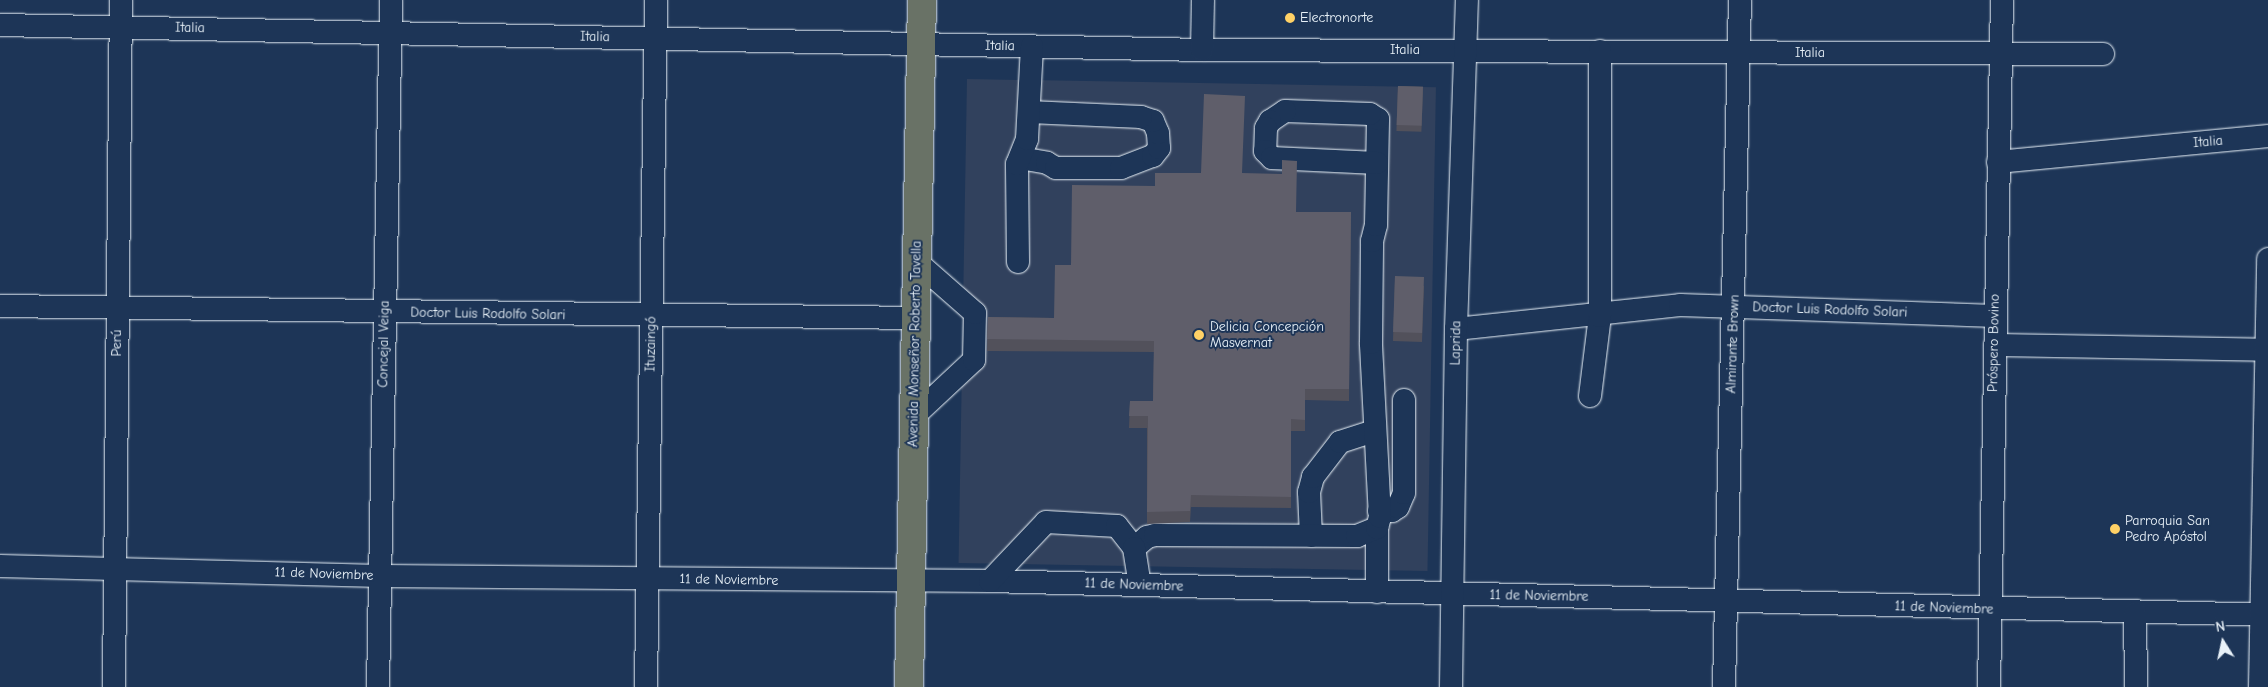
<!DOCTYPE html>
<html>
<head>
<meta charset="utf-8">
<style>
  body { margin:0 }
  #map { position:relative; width:2268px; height:687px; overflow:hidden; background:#1d3557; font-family:"Comic Neue",sans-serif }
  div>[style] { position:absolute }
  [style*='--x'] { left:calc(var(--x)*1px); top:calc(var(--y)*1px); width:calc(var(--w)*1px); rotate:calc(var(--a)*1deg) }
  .built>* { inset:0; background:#31415d; transform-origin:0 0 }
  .roads { filter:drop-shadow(0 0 1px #e8f1f8) drop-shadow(0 0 1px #e8f1f8) }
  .minor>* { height:22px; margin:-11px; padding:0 11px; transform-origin:11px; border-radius:11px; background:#1d3557 }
  .major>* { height:28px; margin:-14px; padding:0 14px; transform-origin:14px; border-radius:14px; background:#697266 }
  .wall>* { inset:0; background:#52515b; transform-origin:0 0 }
  .building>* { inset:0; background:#5f5e6a; transform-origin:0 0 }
  .dots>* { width:14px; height:14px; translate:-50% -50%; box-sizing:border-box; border:2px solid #1d3557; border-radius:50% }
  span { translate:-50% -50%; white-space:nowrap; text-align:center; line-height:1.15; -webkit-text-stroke:4px #1d3557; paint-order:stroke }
  .poi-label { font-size:14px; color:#e8f1f8 }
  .left { translate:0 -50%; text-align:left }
  .street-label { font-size:14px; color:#e8f1f8 }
  .north { position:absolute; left:2198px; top:617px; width:50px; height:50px; -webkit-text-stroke:4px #1d3557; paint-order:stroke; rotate:350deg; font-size:14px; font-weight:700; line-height:20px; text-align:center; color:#e8f1f8 }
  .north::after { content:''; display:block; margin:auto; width:18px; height:22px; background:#e8f1f8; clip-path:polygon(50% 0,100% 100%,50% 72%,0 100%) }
</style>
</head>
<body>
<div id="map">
  <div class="built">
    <i style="left:967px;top:79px;width:469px;height:484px;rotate:1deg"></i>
  </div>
  <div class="roads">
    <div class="minor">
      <i style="--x:0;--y:25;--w:1202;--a:1.19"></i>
      <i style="--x:1202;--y:50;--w:901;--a:0.25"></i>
      <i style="--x:1202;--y:50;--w:50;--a:-88.9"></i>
      <i style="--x:1020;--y:158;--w:27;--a:10"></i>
      <i style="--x:1047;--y:163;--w:10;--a:29"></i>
      <i style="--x:1056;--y:168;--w:65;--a:0"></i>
      <i style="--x:1121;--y:168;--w:34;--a:-21"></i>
      <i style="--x:1153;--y:156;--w:10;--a:-53"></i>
      <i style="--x:1159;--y:148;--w:15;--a:-94"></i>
      <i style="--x:1158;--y:133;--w:13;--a:-113"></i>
      <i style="--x:1153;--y:121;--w:13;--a:-162"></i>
      <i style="--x:1141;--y:117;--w:112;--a:-177.4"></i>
      <i style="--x:1998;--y:162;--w:271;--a:-5.5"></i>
      <i style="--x:1018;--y:262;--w:98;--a:-90.6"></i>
      <i style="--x:1017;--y:164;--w:27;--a:-68"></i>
      <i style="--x:1027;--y:139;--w:93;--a:-86.9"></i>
      <i style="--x:0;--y:306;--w:916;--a:0.75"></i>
      <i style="--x:1456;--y:329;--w:225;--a:-6.1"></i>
      <i style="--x:1680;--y:305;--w:315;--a:2"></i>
      <i style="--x:1995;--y:345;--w:273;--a:1"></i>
      <i style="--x:1590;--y:396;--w:81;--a:-82.9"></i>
      <i style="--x:1600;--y:316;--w:265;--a:-90"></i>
      <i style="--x:914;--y:416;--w:82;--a:-43"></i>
      <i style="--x:974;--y:360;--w:47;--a:-88.8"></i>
      <i style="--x:975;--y:313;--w:77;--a:-138.7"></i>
      <i style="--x:1379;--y:511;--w:13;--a:0"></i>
      <i style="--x:1392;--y:511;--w:7;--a:-34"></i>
      <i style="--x:1398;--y:507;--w:15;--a:-67"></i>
      <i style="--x:1404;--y:493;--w:93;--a:-90"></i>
      <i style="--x:1377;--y:528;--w:64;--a:90"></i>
      <i style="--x:1311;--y:536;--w:44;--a:-92.6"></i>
      <i style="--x:1309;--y:492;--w:16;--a:-75"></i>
      <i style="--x:1313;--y:477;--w:44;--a:-52.4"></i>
      <i style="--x:1340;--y:442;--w:36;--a:-18"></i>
      <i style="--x:1134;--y:548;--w:17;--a:-40"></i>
      <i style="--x:1147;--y:537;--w:8;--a:-14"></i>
      <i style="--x:1155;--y:535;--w:202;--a:0.3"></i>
      <i style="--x:1357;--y:536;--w:22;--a:-22"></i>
      <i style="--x:1377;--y:528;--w:11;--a:-75"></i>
      <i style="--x:1380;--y:517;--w:174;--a:-93"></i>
      <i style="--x:1371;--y:343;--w:102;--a:-89.4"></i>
      <i style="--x:1372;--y:241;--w:16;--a:-76"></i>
      <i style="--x:1376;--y:225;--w:106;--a:-88.9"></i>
      <i style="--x:1378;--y:119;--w:9;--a:-148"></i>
      <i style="--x:1370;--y:114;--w:85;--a:-178"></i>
      <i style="--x:1285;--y:111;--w:18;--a:146"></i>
      <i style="--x:1270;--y:121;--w:8;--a:120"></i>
      <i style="--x:1266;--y:128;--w:23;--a:92"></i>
      <i style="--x:1265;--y:151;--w:10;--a:45"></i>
      <i style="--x:1272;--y:158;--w:105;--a:2.7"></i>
      <i style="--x:0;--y:566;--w:380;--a:1.5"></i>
      <i style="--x:380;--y:576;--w:610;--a:0.47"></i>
      <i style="--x:990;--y:581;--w:1278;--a:1.52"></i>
      <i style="--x:990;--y:581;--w:81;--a:-46.5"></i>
      <i style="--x:1046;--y:522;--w:71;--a:3.2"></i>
      <i style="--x:1117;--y:526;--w:28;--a:52"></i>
      <i style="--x:1134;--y:548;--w:37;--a:81"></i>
      <i style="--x:2135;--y:613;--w:74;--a:89.2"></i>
      <i style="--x:114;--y:687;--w:687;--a:-89.42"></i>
      <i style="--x:378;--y:687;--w:687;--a:-88.92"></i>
      <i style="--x:646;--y:687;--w:687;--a:-89.17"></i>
      <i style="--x:1451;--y:687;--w:358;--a:-89.2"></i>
      <i style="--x:1456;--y:329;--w:329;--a:-88.1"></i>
      <i style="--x:1724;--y:687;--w:687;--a:-88.67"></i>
      <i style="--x:1989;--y:687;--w:687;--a:-88.92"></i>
      <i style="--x:2260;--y:687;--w:428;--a:-88.9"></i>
    </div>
    <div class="major">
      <i style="--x:909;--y:687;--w:687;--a:-88.92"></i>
    </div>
  </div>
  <div class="wall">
    <i style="left:1398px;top:86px;width:25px;height:45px;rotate:2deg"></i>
    <i style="clip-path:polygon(1201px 173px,1243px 173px,1296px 212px,1351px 212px,1349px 401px,1305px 400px,1305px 431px,1291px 431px,1291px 508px,1191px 507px,1190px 522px,1147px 524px,1147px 428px,1129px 428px,1130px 401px,1153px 401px,1154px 352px,987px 351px,988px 317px,1054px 318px,1071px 265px,1155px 186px)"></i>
    <i style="clip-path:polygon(1395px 276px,1424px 286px,1422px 342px,1393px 341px)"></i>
  </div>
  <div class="building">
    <i style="left:1398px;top:86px;width:25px;height:39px;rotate:2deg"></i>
    <i style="clip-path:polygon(1204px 94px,1245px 96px,1242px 173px,1282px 174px,1282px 160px,1297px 161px,1296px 212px,1351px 212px,1349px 389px,1305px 389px,1305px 420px,1291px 419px,1291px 497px,1191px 495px,1190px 511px,1147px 512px,1148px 416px,1129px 416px,1130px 401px,1153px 401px,1154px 341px,987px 339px,988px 317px,1054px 318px,1055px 265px,1071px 265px,1072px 185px,1155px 186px,1155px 173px,1201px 173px)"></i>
    <i style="left:1395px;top:276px;width:29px;height:56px;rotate:2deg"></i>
  </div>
  <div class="dots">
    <i style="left:1290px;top:18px;background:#ffd166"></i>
    <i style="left:1199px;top:335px;background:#ffd166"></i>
    <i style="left:2115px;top:529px;background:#ffd166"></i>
  </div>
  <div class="poi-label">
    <span class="left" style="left:1300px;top:18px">Electronorte</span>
    <span class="left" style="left:1210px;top:335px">Delicia Concepción<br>Masvernat</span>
    <span class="left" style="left:2125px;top:529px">Parroquia San<br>Pedro Apóstol</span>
  </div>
  <div class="street-label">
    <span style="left:190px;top:28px;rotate:1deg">Italia</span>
    <span style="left:595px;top:37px;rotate:1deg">Italia</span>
    <span style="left:1000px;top:46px;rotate:1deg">Italia</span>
    <span style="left:1405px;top:50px">Italia</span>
    <span style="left:1810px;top:53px">Italia</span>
    <span style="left:2208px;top:142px;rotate:-5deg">Italia</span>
    <span style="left:1830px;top:310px;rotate:2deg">Doctor Luis Rodolfo Solari</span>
    <span style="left:488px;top:314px;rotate:1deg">Doctor Luis Rodolfo Solari</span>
    <span style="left:117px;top:343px;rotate:-90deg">Perú</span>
    <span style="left:1456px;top:343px;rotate:-89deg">Laprida</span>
    <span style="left:1994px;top:343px;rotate:-89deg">Próspero Bovino</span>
    <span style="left:384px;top:344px;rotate:-89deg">Concejal Veiga</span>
    <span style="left:651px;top:344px;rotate:-89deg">Ituzaingó</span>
    <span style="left:915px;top:344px;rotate:-89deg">Avenida Monseñor Roberto Tavella</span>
    <span style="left:1733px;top:344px;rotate:-88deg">Almirante Brown</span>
    <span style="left:324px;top:574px;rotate:2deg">11 de Noviembre</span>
    <span style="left:729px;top:580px;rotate:1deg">11 de Noviembre</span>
    <span style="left:1134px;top:585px;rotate:2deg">11 de Noviembre</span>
    <span style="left:1539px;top:596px;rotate:1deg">11 de Noviembre</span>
    <span style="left:1944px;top:608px;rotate:2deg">11 de Noviembre</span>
  </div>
  <div class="north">N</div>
</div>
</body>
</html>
